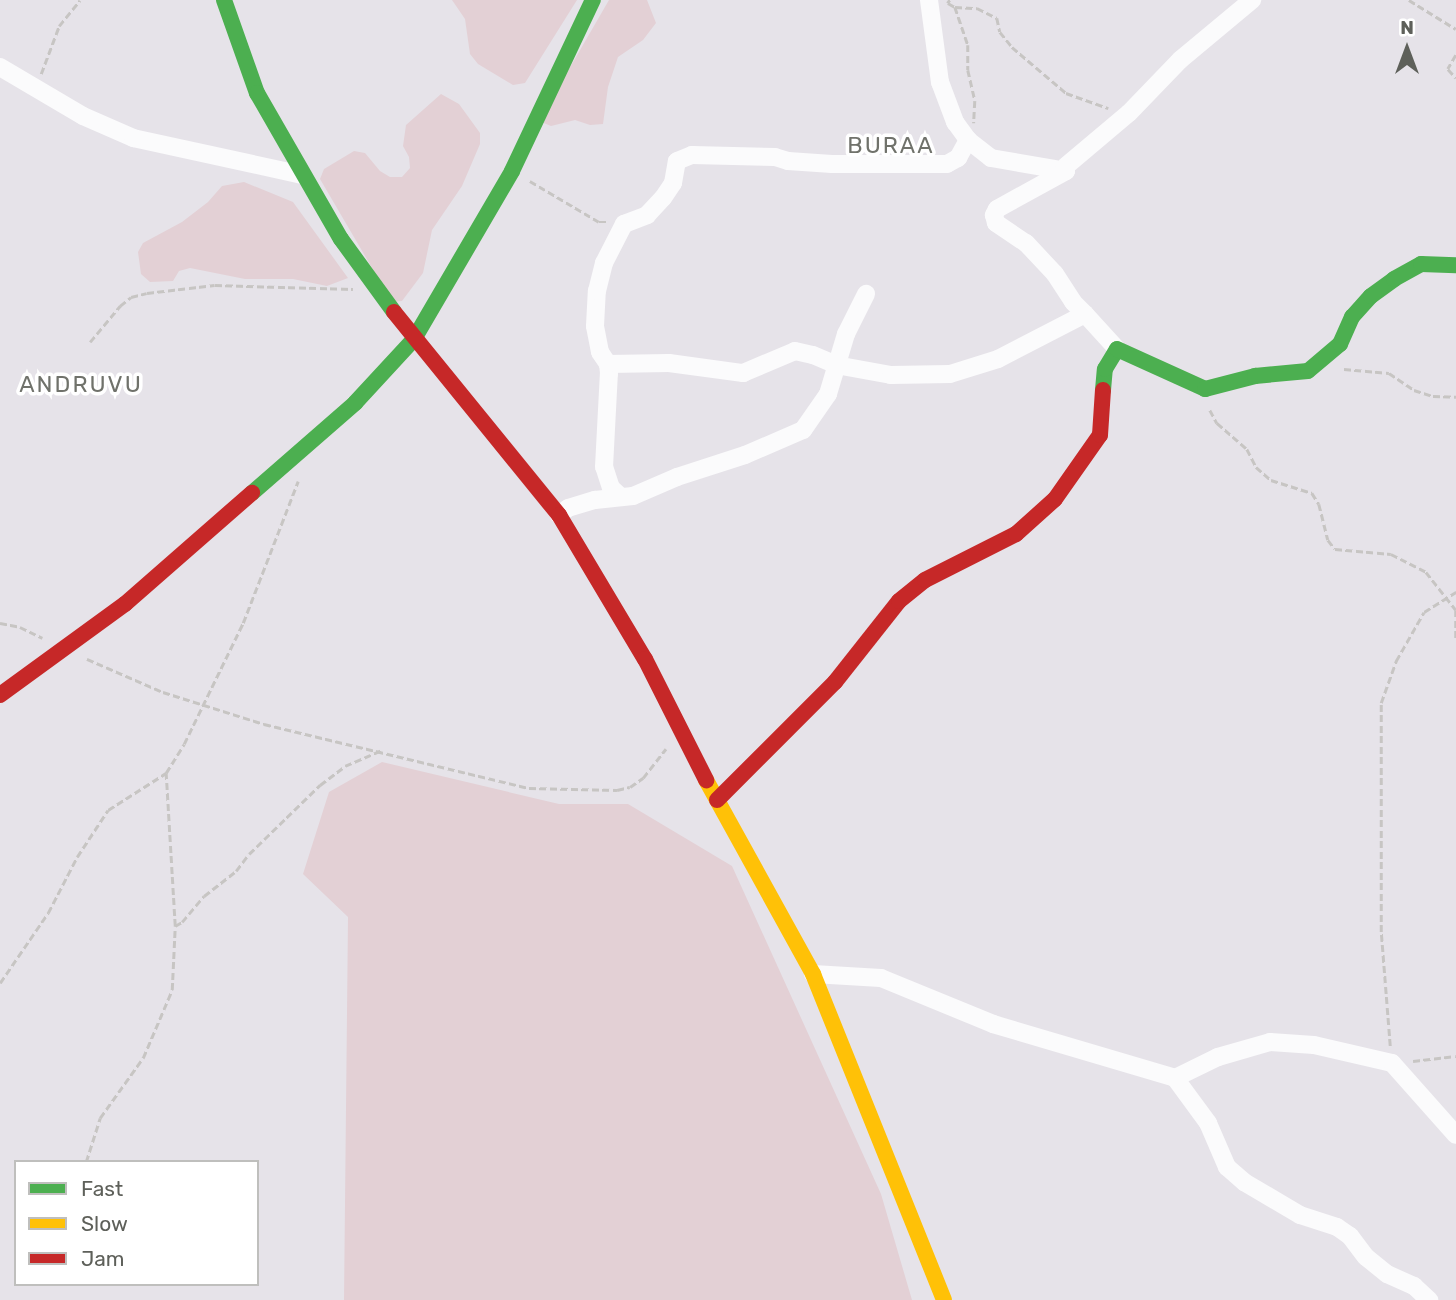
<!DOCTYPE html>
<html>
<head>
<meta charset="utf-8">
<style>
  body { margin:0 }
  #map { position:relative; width:1456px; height:1300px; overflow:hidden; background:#e6e3e9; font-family:Rubik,sans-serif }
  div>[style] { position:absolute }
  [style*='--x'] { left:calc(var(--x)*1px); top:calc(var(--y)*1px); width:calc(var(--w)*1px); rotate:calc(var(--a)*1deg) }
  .green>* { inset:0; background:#e3d0d5 }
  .path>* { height:2.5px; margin-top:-1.25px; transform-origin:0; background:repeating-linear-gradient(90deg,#c7c5c3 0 7px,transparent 0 10.5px) }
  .street>* { height:18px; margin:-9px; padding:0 9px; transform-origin:9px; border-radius:9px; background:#fbfbfc }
  .fast>* { height:16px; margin:-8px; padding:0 8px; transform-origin:8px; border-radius:8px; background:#4caf50 }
  .slow>* { height:16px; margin:-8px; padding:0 8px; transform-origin:8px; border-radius:8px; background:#ffc107 }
  .jam>* { height:16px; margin:-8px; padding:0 8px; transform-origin:8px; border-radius:8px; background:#c62828 }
  span { translate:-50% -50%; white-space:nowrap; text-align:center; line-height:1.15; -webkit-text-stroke:7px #fff; paint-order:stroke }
  .quarter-label { font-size:23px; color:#70726b; letter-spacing:2px }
  .legend { position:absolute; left:14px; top:1160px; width:245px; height:126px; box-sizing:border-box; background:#fff; border:2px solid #bfbfbd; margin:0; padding:9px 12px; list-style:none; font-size:21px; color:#5e605a }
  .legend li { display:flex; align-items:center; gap:14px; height:35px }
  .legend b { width:35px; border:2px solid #bfbfbd }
  .north { position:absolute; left:1372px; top:14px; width:70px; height:70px; -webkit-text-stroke:5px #fff; paint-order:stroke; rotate:0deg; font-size:19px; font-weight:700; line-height:28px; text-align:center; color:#5e605a }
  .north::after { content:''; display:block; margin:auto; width:24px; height:32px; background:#5e605a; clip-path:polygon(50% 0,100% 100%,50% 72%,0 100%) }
</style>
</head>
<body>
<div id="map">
  <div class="green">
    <i style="clip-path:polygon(452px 0,577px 0,525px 83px,513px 85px,478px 64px,470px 54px,465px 19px)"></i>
    <i style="clip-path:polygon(609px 0,647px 0,656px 23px,643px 40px,618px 57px,608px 87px,603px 124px,590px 125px,575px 120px,551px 126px,539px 121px)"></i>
    <i style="clip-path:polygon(441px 94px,459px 104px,480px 133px,480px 144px,462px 186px,432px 230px,423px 273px,402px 301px,392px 302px,320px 179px,324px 169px,354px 151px,365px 153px,380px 171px,390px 177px,402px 177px,410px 168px,409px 157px,403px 146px,406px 125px)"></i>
    <i style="clip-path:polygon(244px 182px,293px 202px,348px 278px,327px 286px,293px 279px,245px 279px,190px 268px,179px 271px,173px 281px,150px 282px,141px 274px,138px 252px,143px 243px,182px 222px,208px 202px,222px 186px)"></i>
    <i style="clip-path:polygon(382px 762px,559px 804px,628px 804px,732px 866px,881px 1194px,912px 1300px,344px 1300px,348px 917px,303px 874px,329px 792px)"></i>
  </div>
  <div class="path">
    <i style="--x:950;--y:0;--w:4;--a:124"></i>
    <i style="--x:948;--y:3;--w:8;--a:30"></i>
    <i style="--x:955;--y:7;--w:22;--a:3"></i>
    <i style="--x:977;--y:8;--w:22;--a:27"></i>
    <i style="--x:997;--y:18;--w:14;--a:78"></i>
    <i style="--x:1000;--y:32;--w:19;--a:51"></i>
    <i style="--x:1012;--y:47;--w:71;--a:40.4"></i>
    <i style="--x:1066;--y:93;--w:45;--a:19.7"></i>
    <i style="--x:1409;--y:0;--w:55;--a:31.7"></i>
    <i style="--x:955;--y:7;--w:40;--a:71.1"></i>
    <i style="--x:968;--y:45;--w:25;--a:90"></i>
    <i style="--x:968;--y:70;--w:32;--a:77"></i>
    <i style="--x:975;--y:101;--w:22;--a:93"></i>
    <i style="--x:1456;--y:55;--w:16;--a:120"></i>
    <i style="--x:1448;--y:69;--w:12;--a:48"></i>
    <i style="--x:41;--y:74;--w:51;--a:-69.4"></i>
    <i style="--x:59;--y:26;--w:33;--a:-51"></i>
    <i style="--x:530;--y:181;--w:80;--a:30.7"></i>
    <i style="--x:599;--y:222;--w:8;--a:0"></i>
    <i style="--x:90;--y:342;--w:47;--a:-50.2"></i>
    <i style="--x:120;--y:306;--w:14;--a:-39"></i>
    <i style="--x:131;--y:297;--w:16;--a:-14"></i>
    <i style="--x:147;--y:293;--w:68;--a:-6.7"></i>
    <i style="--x:215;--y:285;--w:138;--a:1.7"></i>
    <i style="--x:1344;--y:369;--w:45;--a:5.1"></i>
    <i style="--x:1389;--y:373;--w:30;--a:34"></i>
    <i style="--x:1414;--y:390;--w:20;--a:18"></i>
    <i style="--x:1433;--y:396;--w:23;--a:2"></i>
    <i style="--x:1210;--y:410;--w:15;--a:62"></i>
    <i style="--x:1217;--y:423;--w:40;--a:41"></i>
    <i style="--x:1247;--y:449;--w:20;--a:63"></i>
    <i style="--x:1256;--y:467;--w:20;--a:41"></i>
    <i style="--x:1271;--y:480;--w:43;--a:17.6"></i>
    <i style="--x:1312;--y:493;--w:13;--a:58"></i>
    <i style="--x:1319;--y:504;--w:37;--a:76"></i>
    <i style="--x:1328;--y:540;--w:11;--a:52"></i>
    <i style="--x:1335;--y:549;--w:56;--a:5.1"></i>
    <i style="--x:1391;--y:554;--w:39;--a:27"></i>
    <i style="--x:1426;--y:572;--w:48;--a:51.7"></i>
    <i style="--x:1456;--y:610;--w:30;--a:90"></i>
    <i style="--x:0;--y:623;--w:20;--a:11"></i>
    <i style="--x:20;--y:627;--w:25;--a:26"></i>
    <i style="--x:87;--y:659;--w:83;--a:23.5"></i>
    <i style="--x:163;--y:692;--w:106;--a:17.6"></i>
    <i style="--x:264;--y:724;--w:273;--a:13.6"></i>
    <i style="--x:529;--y:788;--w:88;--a:1.3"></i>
    <i style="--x:617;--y:790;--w:13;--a:-13"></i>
    <i style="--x:630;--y:787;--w:16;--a:-35"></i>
    <i style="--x:643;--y:778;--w:37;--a:-52"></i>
    <i style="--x:175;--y:926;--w:8;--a:-30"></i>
    <i style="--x:182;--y:922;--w:34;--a:-50"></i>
    <i style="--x:204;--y:896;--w:41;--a:-38"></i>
    <i style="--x:236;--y:871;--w:21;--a:-53"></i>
    <i style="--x:249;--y:854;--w:99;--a:-44.2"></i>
    <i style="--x:320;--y:785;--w:31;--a:-37"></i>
    <i style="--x:345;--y:766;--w:40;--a:-23.4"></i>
    <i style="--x:0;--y:983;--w:85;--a:-55.6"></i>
    <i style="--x:48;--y:913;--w:63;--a:-62.6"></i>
    <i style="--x:77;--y:857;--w:56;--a:-56.6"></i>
    <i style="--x:108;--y:810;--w:69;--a:-32.5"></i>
    <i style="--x:166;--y:773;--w:34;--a:-58"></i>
    <i style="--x:184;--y:744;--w:135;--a:-64"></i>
    <i style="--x:243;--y:623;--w:152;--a:-68.8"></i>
    <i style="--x:1390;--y:1046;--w:114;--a:-94.5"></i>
    <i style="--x:1381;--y:932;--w:229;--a:-90"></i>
    <i style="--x:1381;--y:703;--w:45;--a:-70.3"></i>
    <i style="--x:1396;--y:661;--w:56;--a:-60.3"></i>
    <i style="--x:1424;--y:612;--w:38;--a:-32"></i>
    <i style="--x:1413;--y:1061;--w:43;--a:-6.6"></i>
    <i style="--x:86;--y:1162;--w:46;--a:-72.3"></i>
    <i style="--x:100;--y:1118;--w:74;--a:-54.4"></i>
    <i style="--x:143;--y:1058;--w:74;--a:-66.9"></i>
    <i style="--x:172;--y:990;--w:64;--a:-87.3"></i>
    <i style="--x:175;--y:926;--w:153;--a:-93.4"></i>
  </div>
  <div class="street">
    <i style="--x:929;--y:0;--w:83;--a:82.4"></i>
    <i style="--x:940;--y:82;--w:43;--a:69.4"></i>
    <i style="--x:955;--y:122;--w:22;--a:54"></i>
    <i style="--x:968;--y:140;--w:29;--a:38"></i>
    <i style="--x:991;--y:158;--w:76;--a:9.8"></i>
    <i style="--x:1066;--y:171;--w:5;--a:-90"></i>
    <i style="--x:1066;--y:166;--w:82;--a:-40.1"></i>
    <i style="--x:1129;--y:113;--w:74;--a:-46.1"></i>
    <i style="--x:1180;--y:60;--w:94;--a:-39.8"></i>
    <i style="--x:0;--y:67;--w:96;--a:30.6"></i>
    <i style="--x:83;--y:116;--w:55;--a:23.7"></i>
    <i style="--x:133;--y:138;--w:173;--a:12.3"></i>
    <i style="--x:1066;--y:171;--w:79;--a:151.2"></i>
    <i style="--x:997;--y:209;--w:7;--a:117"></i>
    <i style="--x:994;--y:215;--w:8;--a:76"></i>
    <i style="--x:996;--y:223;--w:36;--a:34"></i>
    <i style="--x:1026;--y:243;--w:42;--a:46.9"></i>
    <i style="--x:1055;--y:274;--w:33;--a:57"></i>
    <i style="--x:1073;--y:302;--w:17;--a:45"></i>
    <i style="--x:608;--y:364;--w:61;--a:-0.9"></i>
    <i style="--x:669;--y:363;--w:75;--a:7.7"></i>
    <i style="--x:743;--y:373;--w:56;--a:-22.9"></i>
    <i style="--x:795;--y:351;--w:18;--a:13"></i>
    <i style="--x:813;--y:355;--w:25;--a:23"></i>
    <i style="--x:836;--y:365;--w:56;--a:10.3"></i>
    <i style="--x:891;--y:375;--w:59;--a:-1"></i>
    <i style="--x:950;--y:374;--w:50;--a:-17.4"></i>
    <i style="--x:998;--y:359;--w:98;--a:-27.3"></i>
    <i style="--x:1085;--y:314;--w:47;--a:47.6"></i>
    <i style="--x:621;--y:497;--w:13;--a:-138"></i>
    <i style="--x:611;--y:488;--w:22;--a:-108"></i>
    <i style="--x:604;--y:467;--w:94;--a:-87"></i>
    <i style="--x:609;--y:373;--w:9;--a:-96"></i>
    <i style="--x:608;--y:364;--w:14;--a:-124"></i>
    <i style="--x:600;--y:352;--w:26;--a:-101"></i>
    <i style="--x:595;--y:326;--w:35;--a:-87"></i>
    <i style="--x:597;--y:291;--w:29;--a:-76"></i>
    <i style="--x:604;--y:263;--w:44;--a:-62.9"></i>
    <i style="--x:624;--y:224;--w:25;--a:-21"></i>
    <i style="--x:647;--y:215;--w:23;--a:-47"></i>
    <i style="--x:663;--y:198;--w:18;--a:-56"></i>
    <i style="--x:673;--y:183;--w:22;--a:-80"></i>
    <i style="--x:677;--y:161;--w:16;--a:-22"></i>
    <i style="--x:692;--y:155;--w:83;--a:1.4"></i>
    <i style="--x:775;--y:157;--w:14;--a:17"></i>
    <i style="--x:788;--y:161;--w:44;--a:3.9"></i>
    <i style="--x:832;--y:164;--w:115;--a:0"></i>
    <i style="--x:947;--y:164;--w:13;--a:-29"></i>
    <i style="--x:958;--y:158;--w:21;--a:-61"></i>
    <i style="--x:559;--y:515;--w:11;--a:-38"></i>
    <i style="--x:568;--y:508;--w:28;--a:-17"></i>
    <i style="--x:595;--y:500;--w:38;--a:-6"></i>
    <i style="--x:633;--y:496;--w:48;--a:-23.4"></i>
    <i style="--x:677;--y:477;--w:71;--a:-17.9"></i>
    <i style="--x:745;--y:455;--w:63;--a:-23.3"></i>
    <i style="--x:803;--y:430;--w:44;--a:-55.2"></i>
    <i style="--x:828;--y:394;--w:63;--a:-73.3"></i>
    <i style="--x:846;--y:334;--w:45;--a:-63.4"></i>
    <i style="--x:813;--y:974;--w:68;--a:3.4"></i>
    <i style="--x:881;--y:978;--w:121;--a:22.3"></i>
    <i style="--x:993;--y:1024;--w:190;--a:16.5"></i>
    <i style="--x:1175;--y:1078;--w:48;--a:-26"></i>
    <i style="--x:1218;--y:1057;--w:54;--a:-16.1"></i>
    <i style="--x:1270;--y:1042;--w:44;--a:3.9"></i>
    <i style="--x:1314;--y:1045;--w:80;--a:13"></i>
    <i style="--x:1392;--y:1063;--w:96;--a:48.4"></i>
    <i style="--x:1175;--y:1078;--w:56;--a:53.7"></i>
    <i style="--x:1208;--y:1123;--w:48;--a:66.6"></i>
    <i style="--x:1227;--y:1167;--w:23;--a:41"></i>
    <i style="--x:1244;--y:1182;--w:65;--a:30.5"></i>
    <i style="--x:1300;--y:1215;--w:39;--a:18"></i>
    <i style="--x:1337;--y:1227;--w:16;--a:35"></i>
    <i style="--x:1350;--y:1236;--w:26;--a:53"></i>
    <i style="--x:1366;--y:1257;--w:27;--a:39"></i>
    <i style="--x:1387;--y:1274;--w:30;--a:24"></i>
    <i style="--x:1414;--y:1286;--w:21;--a:43"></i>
  </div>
  <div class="fast">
    <i style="--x:224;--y:0;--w:99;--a:70.5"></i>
    <i style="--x:257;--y:93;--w:168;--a:60.1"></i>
    <i style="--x:341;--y:239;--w:90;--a:54"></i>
    <i style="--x:1103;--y:390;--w:21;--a:-85"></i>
    <i style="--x:1105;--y:369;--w:23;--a:-59"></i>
    <i style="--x:1117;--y:349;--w:97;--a:24.4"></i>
    <i style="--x:1205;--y:389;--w:52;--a:-14.6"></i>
    <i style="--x:1255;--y:376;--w:53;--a:-5.4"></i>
    <i style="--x:1308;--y:371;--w:42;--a:-40.2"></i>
    <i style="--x:1340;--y:344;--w:30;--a:-66"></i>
    <i style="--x:1352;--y:317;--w:28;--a:-48"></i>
    <i style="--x:1371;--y:296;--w:29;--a:-36"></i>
    <i style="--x:1394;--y:279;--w:31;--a:-29"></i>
    <i style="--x:1421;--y:264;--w:35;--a:2"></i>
    <i style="--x:252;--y:493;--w:137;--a:-41.1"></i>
    <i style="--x:355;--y:403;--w:87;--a:-47.3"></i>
    <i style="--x:414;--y:339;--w:194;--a:-59.7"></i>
    <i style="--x:512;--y:171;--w:189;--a:-64.7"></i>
  </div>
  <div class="slow">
    <i style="--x:706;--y:780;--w:222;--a:61.1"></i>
    <i style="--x:813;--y:974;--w:351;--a:68.1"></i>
  </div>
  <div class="jam">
    <i style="--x:394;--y:312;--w:262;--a:50.9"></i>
    <i style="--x:559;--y:515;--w:168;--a:59.2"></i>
    <i style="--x:645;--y:659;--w:136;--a:63.2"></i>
    <i style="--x:0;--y:695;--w:155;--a:-36.1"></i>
    <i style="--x:125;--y:604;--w:169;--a:-41.2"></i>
    <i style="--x:717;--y:800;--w:167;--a:-45"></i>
    <i style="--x:835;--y:682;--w:103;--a:-51.7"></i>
    <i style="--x:899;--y:601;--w:33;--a:-39"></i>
    <i style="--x:925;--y:580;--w:102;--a:-26.8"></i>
    <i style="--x:1016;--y:534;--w:52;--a:-41.9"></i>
    <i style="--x:1055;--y:499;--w:78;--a:-54.9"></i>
    <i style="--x:1100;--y:435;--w:45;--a:-86.2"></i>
  </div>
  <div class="quarter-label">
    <span style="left:891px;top:145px">BURAA</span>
    <span style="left:81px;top:384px">ANDRUVU</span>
  </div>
  <ul class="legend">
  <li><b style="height:9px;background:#4caf50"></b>Fast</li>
  <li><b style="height:9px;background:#ffc107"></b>Slow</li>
  <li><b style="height:9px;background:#c62828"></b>Jam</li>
  </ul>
  <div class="north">N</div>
</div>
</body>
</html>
